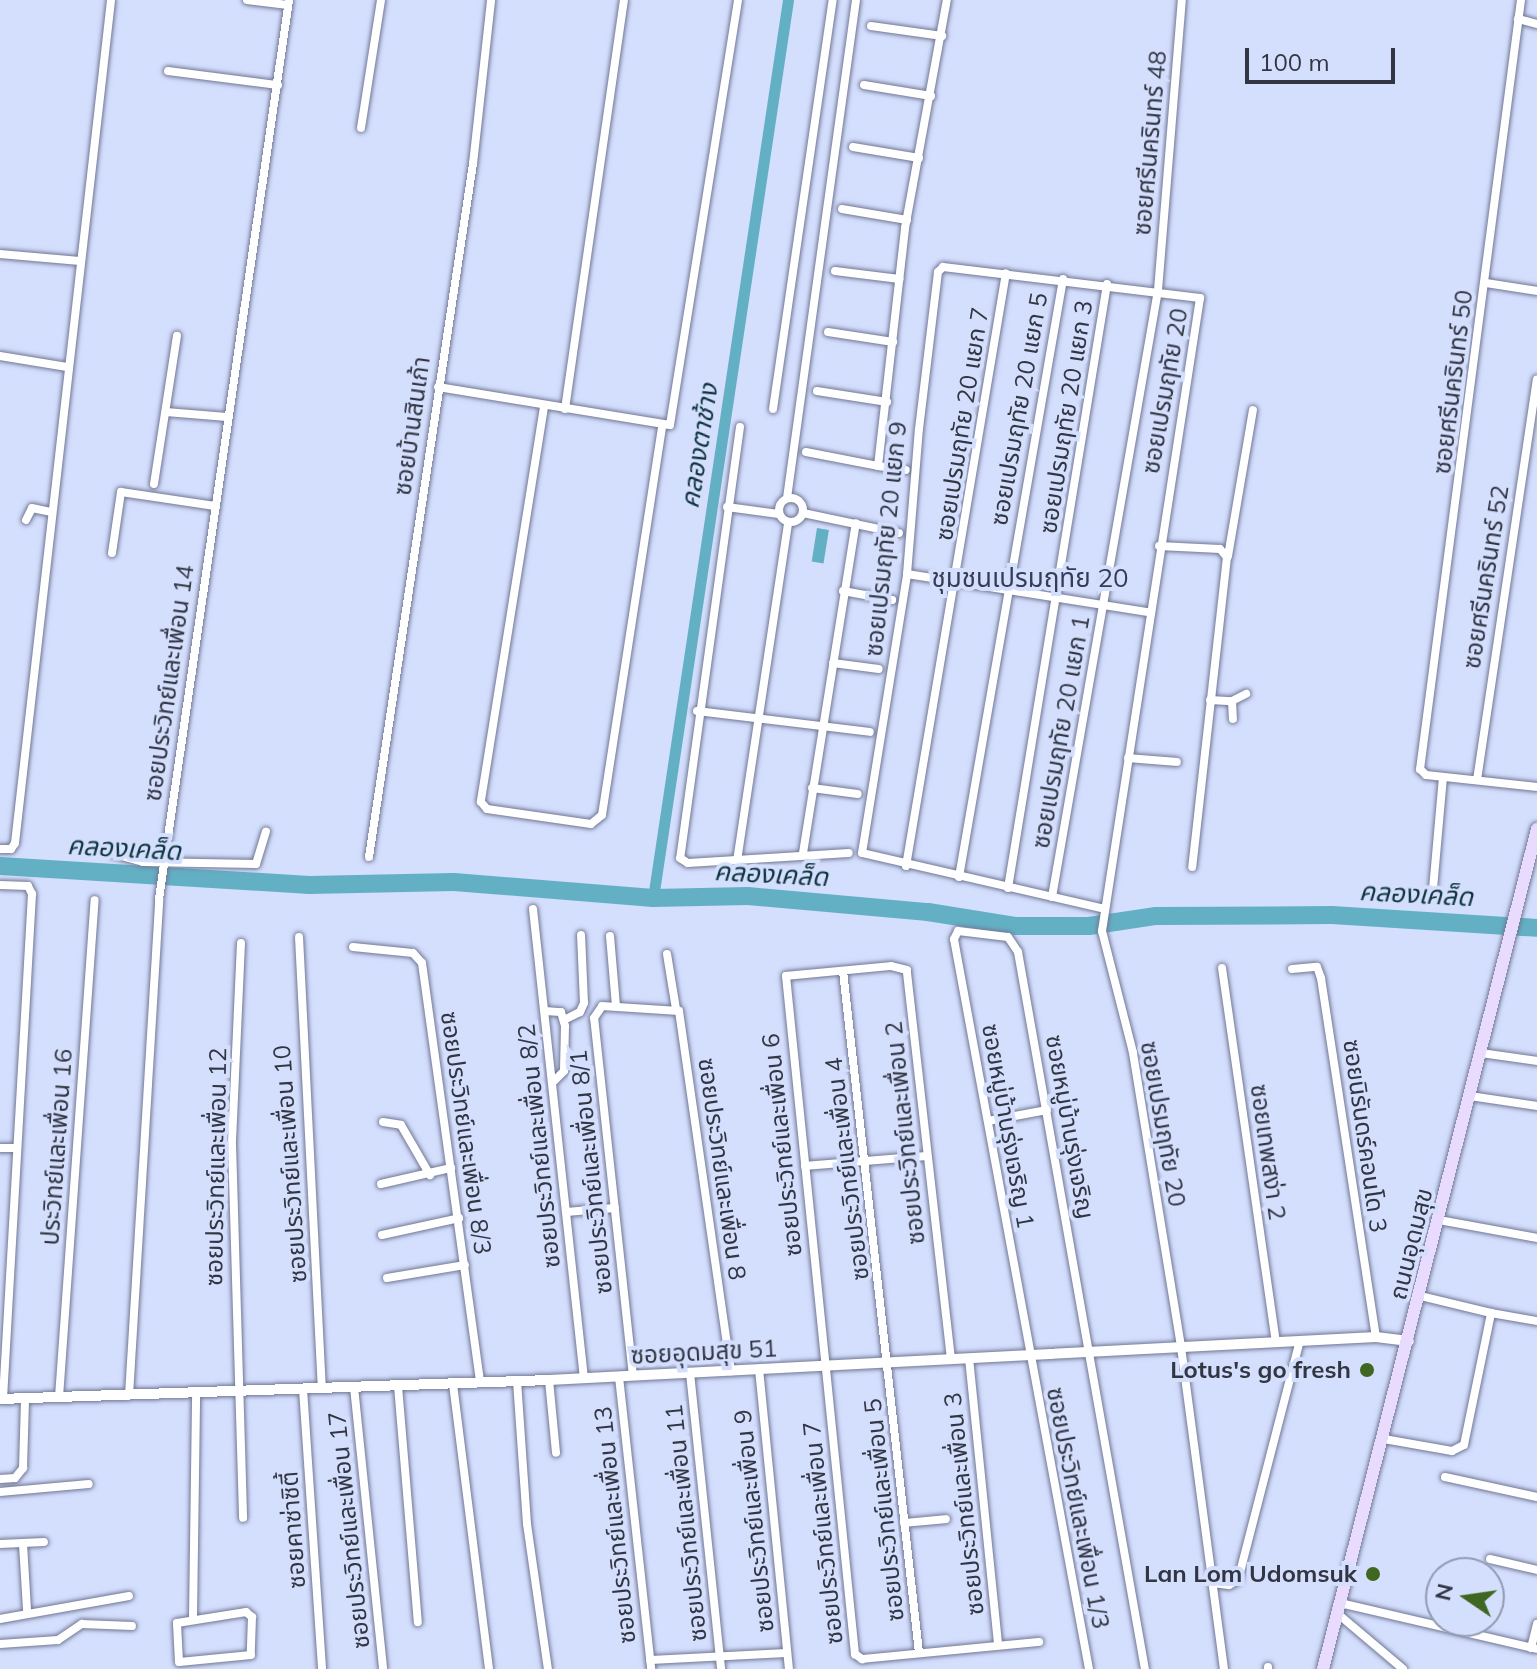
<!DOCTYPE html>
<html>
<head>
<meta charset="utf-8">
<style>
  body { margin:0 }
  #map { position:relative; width:1537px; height:1669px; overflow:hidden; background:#d4defd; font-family:Mulish,"Noto Sans Thai",sans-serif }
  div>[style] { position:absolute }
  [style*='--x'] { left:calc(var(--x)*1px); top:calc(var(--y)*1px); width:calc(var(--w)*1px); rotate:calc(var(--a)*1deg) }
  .water>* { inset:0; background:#63b0c5; transform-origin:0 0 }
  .canal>* { height:11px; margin:-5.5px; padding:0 5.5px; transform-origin:5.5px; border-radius:5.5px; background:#63b0c5 }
  .river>* { height:18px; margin:-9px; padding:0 9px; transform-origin:9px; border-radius:9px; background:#63b0c5 }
  .roads { filter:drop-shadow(0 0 2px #707894) drop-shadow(0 0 2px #707894) }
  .minor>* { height:8px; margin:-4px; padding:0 4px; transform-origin:4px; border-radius:4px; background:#fff }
  .minor>.ring { margin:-4px; padding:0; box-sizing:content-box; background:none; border:8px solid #fff; border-radius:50% }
  .tertiary>* { height:10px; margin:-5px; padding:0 5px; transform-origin:5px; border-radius:5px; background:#fff }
  .secondary>* { height:12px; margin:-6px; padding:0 6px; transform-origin:6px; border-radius:6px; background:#e8dbfe }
  .dots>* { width:22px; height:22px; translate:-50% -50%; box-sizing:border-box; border:4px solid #d4defd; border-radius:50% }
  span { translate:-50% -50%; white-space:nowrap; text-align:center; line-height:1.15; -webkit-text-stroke:8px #d4defd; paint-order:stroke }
  .street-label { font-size:24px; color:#323642 }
  .poi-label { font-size:24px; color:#323642; font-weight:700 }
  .right { translate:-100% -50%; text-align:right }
  .water-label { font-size:26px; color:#10363f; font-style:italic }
  .neighbourhood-label { font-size:26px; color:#353c54 }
  .north { position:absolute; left:1425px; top:1557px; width:80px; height:80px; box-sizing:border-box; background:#d4defd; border:2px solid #939bb2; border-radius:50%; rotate:283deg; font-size:22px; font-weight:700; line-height:32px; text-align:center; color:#323642 }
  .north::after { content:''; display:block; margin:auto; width:28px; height:36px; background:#3f6722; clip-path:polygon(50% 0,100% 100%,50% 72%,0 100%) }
  .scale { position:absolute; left:1245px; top:48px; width:150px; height:36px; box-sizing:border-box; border:4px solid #323642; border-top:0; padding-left:10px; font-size:24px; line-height:28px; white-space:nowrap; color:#323642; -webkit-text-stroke:6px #d4defd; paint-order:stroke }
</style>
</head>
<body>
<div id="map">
  <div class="water">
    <i style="left:817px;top:528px;width:12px;height:34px;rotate:9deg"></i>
  </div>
  <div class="canal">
    <i style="--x:653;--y:898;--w:908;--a:-81.45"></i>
  </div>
  <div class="river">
    <i style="--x:0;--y:866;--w:310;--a:3.5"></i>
    <i style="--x:309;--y:885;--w:145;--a:-1.2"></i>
    <i style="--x:454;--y:882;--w:200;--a:4.6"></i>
    <i style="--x:653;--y:898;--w:95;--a:-1.2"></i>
    <i style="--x:748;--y:896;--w:181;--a:5.1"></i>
    <i style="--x:928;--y:912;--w:88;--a:9.1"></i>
    <i style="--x:1015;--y:926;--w:74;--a:0"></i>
    <i style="--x:1089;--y:926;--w:68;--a:-8.5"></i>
    <i style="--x:1156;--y:916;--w:176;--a:-0.3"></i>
    <i style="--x:1332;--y:915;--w:205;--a:3.6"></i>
  </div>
  <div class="roads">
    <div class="minor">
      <i style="--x:247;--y:0;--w:41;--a:7"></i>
      <i style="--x:1521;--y:0;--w:776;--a:97.48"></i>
      <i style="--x:1420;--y:769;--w:8;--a:45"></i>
      <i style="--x:1426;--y:775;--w:112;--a:6.2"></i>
      <i style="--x:1518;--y:19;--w:20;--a:15"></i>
      <i style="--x:871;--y:26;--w:72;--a:8"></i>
      <i style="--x:168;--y:71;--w:111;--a:7.3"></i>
      <i style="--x:864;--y:85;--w:68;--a:9.3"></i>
      <i style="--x:361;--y:128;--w:130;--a:-81.1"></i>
      <i style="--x:853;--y:147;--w:67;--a:9.5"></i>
      <i style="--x:842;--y:209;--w:66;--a:9.6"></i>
      <i style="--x:0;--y:254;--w:80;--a:5"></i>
      <i style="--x:835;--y:271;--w:65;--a:7"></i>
      <i style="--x:1486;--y:283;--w:52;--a:8.9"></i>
      <i style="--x:828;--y:332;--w:66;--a:8.7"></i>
      <i style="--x:0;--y:356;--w:68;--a:9.3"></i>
      <i style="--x:438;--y:387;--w:235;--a:9.3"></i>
      <i style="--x:670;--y:425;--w:430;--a:-80.9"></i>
      <i style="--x:817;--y:391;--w:71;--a:8.9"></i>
      <i style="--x:544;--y:407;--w:400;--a:99.1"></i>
      <i style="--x:481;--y:802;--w:9;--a:49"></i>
      <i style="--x:487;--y:809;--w:105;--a:8.2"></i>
      <i style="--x:591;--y:824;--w:14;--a:-39"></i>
      <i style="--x:602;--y:815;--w:393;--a:-81.2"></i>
      <i style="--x:565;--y:409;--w:413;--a:-81.8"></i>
      <i style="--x:773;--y:409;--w:413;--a:-81.7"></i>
      <i style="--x:166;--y:412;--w:61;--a:4.7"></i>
      <i style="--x:740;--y:427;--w:435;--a:97.9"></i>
      <i style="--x:680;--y:858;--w:9;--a:32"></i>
      <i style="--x:688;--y:863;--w:161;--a:-3.6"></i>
      <i style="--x:806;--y:452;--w:73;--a:11"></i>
      <i style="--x:878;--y:466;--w:240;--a:-83.5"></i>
      <i style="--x:905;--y:228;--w:232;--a:-79.6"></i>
      <i style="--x:878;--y:466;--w:28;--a:8"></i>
      <i style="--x:154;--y:484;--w:150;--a:-81.2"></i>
      <i class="ring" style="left:779px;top:498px;width:16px;height:16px"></i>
      <i style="--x:787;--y:498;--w:503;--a:-82.11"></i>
      <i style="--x:727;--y:507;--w:52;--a:7.7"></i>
      <i style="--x:803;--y:513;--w:98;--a:11.8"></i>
      <i style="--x:26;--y:520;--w:13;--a:-63"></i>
      <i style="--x:32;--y:508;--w:19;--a:12"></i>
      <i style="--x:1159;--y:546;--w:61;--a:2.8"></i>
      <i style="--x:1220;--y:549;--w:11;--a:49"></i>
      <i style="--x:1227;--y:557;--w:312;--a:96.4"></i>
      <i style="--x:112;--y:553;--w:62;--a:-81.6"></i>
      <i style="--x:121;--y:492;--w:95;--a:8.5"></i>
      <i style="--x:1228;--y:556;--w:148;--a:-80.3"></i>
      <i style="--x:907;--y:574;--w:244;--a:9"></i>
      <i style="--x:843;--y:591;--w:50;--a:10.4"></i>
      <i style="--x:833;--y:663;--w:46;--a:7.4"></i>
      <i style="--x:1210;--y:700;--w:22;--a:3"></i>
      <i style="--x:1232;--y:701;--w:16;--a:-27"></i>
      <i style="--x:1232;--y:701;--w:18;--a:87"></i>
      <i style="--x:697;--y:711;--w:174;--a:6.9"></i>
      <i style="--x:1128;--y:758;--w:49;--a:4.7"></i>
      <i style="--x:1477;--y:780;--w:405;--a:-81.5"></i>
      <i style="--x:812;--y:788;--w:46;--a:7.4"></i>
      <i style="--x:0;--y:849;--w:11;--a:0"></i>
      <i style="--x:11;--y:849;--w:7;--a:-56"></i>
      <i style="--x:15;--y:843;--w:848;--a:-83.5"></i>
      <i style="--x:803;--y:853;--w:334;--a:-80.9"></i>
      <i style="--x:114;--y:854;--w:30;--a:15"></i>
      <i style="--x:143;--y:862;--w:113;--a:1"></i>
      <i style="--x:256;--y:864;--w:34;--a:-73"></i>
      <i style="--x:369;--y:857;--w:701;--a:-81.47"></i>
      <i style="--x:473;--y:164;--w:165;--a:-83.7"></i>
      <i style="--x:737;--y:861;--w:343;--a:-81.4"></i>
      <i style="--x:906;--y:866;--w:601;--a:-80.43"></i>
      <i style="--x:959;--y:877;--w:607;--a:-80.13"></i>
      <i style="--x:0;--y:885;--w:28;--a:2"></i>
      <i style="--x:28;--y:886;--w:9;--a:63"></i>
      <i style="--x:32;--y:894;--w:506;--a:93.29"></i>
      <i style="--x:1008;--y:888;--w:612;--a:-80.69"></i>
      <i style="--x:1433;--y:889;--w:112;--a:-84.9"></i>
      <i style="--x:1052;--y:897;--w:616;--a:-80.09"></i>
      <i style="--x:1158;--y:290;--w:291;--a:-85.3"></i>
      <i style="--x:533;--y:909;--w:472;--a:83.8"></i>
      <i style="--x:1105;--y:909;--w:249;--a:-167"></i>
      <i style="--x:862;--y:853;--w:283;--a:-80.8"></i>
      <i style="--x:907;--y:574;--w:145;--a:-85.3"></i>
      <i style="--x:919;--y:429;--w:158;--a:-83.1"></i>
      <i style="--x:938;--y:272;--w:7;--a:-45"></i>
      <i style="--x:943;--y:267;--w:259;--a:6.9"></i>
      <i style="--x:1200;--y:298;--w:641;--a:98.8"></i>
      <i style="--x:1102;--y:931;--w:126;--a:75.7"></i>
      <i style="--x:1133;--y:1053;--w:298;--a:80.7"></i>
      <i style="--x:1181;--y:1347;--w:325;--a:82.4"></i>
      <i style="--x:610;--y:936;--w:70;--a:85.1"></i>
      <i style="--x:299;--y:937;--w:452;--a:87.1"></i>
      <i style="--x:241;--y:943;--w:201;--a:92.6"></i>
      <i style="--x:232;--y:1144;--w:374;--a:88.3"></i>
      <i style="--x:353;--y:947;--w:60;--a:5.7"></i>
      <i style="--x:413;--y:953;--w:13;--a:48"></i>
      <i style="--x:422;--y:963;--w:424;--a:82.1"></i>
      <i style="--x:667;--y:954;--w:56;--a:80.7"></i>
      <i style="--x:1222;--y:968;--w:378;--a:81.8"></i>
      <i style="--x:1292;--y:969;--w:25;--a:-5"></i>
      <i style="--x:1317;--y:967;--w:12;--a:70"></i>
      <i style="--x:1321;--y:978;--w:363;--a:81.3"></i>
      <i style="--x:843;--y:971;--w:686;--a:83.64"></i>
      <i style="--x:545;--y:1011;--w:16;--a:4"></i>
      <i style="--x:561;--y:1012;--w:15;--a:74"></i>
      <i style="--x:565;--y:1026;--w:45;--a:91.3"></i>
      <i style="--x:564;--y:1071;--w:16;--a:135"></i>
      <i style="--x:564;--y:1020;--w:18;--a:-27"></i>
      <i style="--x:580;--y:1012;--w:10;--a:-66"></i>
      <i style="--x:584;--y:1003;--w:68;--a:-92.5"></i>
      <i style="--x:1481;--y:1053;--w:57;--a:8.1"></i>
      <i style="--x:1470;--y:1096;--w:68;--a:8.5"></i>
      <i style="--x:988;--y:1121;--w:60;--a:-10.6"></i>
      <i style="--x:383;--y:1122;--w:18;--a:9"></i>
      <i style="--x:401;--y:1125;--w:58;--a:59.9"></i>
      <i style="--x:0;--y:1148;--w:17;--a:0"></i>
      <i style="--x:805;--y:1166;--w:121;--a:-4.7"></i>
      <i style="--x:381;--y:1184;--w:72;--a:-12.9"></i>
      <i style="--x:566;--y:1212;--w:49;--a:-4.7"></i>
      <i style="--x:1439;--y:1220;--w:100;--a:10.4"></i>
      <i style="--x:382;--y:1235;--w:79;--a:-12.4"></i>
      <i style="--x:387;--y:1278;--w:79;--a:-9.5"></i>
      <i style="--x:1491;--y:1313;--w:47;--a:9.9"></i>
      <i style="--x:969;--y:1358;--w:288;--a:84.2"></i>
      <i style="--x:951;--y:1359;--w:391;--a:-96.5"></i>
      <i style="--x:907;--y:970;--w:16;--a:-166"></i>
      <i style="--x:891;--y:966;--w:105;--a:174.6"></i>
      <i style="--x:786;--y:976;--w:682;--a:84.19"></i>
      <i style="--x:855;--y:1654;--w:9;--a:36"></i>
      <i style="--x:862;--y:1659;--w:178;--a:-5.5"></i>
      <i style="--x:759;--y:1369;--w:301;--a:84.3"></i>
      <i style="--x:690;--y:1373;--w:298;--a:84"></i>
      <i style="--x:633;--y:1376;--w:360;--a:-96.2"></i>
      <i style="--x:594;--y:1018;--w:14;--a:-56"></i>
      <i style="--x:602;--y:1006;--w:77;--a:3.7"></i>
      <i style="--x:679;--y:1011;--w:364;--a:81.8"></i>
      <i style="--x:619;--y:1377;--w:294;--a:83.7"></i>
      <i style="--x:549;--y:1380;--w:73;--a:84.5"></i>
      <i style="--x:517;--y:1381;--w:143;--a:86"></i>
      <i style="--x:527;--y:1524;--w:147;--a:81.8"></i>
      <i style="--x:453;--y:1384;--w:287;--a:82.8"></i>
      <i style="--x:398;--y:1386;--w:237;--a:85.2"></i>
      <i style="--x:354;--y:1387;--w:283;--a:84.1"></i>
      <i style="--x:303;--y:1389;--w:281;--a:86.1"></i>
      <i style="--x:129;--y:1395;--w:497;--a:-86.5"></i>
      <i style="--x:159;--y:899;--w:908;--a:-81.77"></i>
      <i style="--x:59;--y:1397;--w:498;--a:-85.9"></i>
      <i style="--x:1384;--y:1439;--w:69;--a:10"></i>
      <i style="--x:1452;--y:1451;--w:13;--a:-27"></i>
      <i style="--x:1464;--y:1445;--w:135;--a:-78.4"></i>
      <i style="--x:1491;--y:1313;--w:73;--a:-166.5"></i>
      <i style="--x:1445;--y:1477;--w:94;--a:12.3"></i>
      <i style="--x:0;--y:1479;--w:15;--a:-4"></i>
      <i style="--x:15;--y:1478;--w:13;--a:-51"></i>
      <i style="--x:23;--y:1468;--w:69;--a:-88.3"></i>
      <i style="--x:0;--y:1492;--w:89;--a:-5.1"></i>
      <i style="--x:904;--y:1523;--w:42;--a:-5.4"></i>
      <i style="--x:0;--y:1544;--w:44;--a:-2.6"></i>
      <i style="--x:23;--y:1544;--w:66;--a:86.5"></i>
      <i style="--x:1490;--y:1559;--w:48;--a:13.2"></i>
      <i style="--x:1213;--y:1583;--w:16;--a:7"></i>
      <i style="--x:1229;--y:1585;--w:10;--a:-29"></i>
      <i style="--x:1238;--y:1580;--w:247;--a:-75.5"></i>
      <i style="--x:1340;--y:1603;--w:202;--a:13.1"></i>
      <i style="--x:246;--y:1612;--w:8;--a:40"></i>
      <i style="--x:252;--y:1617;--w:38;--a:92"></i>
      <i style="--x:251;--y:1655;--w:72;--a:174.4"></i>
      <i style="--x:179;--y:1662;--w:39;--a:-93"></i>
      <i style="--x:177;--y:1623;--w:70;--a:-9.1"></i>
      <i style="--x:1338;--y:1614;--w:85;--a:40.2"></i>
      <i style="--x:193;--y:1618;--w:225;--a:-89.2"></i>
      <i style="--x:0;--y:1619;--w:131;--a:-10.1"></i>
      <i style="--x:0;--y:1644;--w:58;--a:-3.9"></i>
      <i style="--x:58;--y:1640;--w:29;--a:-34"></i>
      <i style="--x:82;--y:1624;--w:50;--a:2.3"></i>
      <i style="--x:1531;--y:1648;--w:25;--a:-76"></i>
      <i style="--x:650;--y:1660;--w:137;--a:-2.9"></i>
      <i style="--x:1089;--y:1669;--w:742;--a:-100.48"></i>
      <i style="--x:954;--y:939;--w:9;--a:-63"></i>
      <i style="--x:958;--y:931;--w:50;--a:6.8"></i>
      <i style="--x:1008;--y:937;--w:18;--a:56"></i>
      <i style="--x:1018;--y:952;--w:728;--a:79.96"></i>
      <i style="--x:1268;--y:1669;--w:2;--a:-90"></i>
    </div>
    <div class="tertiary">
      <i style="--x:0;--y:1399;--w:549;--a:-1.98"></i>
      <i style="--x:549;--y:1380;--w:828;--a:-2.98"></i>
      <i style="--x:1376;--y:1337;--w:33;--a:7"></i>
    </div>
    <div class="secondary">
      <i style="--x:1323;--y:1669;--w:867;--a:-75.71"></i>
    </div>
  </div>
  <div class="dots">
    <i style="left:1367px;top:1370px;background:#3f6722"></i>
    <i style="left:1373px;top:1574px;background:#3f6722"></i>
  </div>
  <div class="street-label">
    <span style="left:1150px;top:143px;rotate:-85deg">ซอยศรีนครินทร์ 48</span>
    <span style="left:1453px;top:382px;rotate:-83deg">ซอยศรีนครินทร์ 50</span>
    <span style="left:1165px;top:391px;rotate:-80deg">ซอยเปรมฤทัย 20</span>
    <span style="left:1019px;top:409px;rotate:-80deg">ซอยเปรมฤทัย 20 แยก 5</span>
    <span style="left:1066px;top:417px;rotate:-81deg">ซอยเปรมฤทัย 20 แยก 3</span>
    <span style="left:962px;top:424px;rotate:-81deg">ซอยเปรมฤทัย 20 แยก 7</span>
    <span style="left:412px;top:426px;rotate:-82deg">ซอยบ้านสินเก้า</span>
    <span style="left:886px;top:539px;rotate:-84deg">ซอยเปรมฤทัย 20 แยก 9</span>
    <span style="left:1486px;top:577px;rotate:-81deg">ซอยศรีนครินทร์ 52</span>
    <span style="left:169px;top:683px;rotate:-82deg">ซอยประวิทย์และเพื่อน 14</span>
    <span style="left:1061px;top:732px;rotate:-80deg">ซอยเปรมฤทัย 20 แยก 1</span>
    <span style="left:1163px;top:1124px;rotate:80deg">ซอยเปรมฤทัย 20</span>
    <span style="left:1008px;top:1126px;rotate:80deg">ซอยหมู่บ้านรุ่งเจริญ 1</span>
    <span style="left:1070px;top:1127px;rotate:80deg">ซอยหมู่บ้านรุ่งเจริญ</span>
    <span style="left:466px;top:1133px;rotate:82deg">ซอยประวิทย์และเพื่อน 8/3</span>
    <span style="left:905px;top:1133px;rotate:-96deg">ซอยประวิทย์และเพื่อน 2</span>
    <span style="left:1365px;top:1136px;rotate:82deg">ซอยนิรันดร์คอนโด 3</span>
    <span style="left:782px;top:1145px;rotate:-96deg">ซอยประวิทย์และเพื่อน 6</span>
    <span style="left:539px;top:1146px;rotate:-96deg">ซอยประวิทย์และเพื่อน 8/2</span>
    <span style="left:57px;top:1147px;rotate:-86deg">ประวิทย์และเพื่อน 16</span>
    <span style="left:1268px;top:1152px;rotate:82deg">ซอยเทพสง่า 2</span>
    <span style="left:290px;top:1164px;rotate:-94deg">ซอยประวิทย์และเพื่อน 10</span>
    <span style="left:216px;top:1167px;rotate:-89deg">ซอยประวิทย์และเพื่อน 12</span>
    <span style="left:722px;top:1169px;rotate:82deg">ซอยประวิทย์และเพื่อน 8</span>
    <span style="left:847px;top:1169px;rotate:-97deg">ซอยประวิทย์และเพื่อน 4</span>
    <span style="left:591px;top:1172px;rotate:-96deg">ซอยประวิทย์และเพื่อน 8/1</span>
    <span style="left:1411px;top:1244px;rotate:-76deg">ถนนอุดมสุข</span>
    <span style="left:704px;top:1352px;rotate:-3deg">ซอยอุดมสุข 51</span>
    <span style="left:964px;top:1504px;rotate:-96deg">ซอยประวิทย์และเพื่อน 3</span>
    <span style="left:1078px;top:1508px;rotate:79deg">ซอยประวิทย์และเพื่อน 1/3</span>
    <span style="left:884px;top:1510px;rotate:-96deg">ซอยประวิทย์และเพื่อน 5</span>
    <span style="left:754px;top:1521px;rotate:-96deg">ซอยประวิทย์และเพื่อน 9</span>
    <span style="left:686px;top:1523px;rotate:-96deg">ซอยประวิทย์และเพื่อน 11</span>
    <span style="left:615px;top:1525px;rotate:-96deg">ซอยประวิทย์และเพื่อน 13</span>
    <span style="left:293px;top:1530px;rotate:-94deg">ซอยคาซ่าซิตี้</span>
    <span style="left:349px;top:1530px;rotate:-96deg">ซอยประวิทย์และเพื่อน 17</span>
    <span style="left:823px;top:1533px;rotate:-96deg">ซอยประวิทย์และเพื่อน 7</span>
  </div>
  <div class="poi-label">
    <span class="right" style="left:1351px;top:1370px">Lotus's go fresh</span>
    <span class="right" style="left:1357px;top:1574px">Lan Lom Udomsuk</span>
  </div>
  <div class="water-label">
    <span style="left:699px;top:446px;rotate:-81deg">คลองตาช้าง</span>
    <span style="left:124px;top:848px;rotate:3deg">คลองเคล็ด</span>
    <span style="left:771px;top:874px;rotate:3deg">คลองเคล็ด</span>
    <span style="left:1416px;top:894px;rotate:3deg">คลองเคล็ด</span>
  </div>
  <div class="neighbourhood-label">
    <span style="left:1030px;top:578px">ชุมชนเปรมฤทัย 20</span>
  </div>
  <div class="north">N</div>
  <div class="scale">100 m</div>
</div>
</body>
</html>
